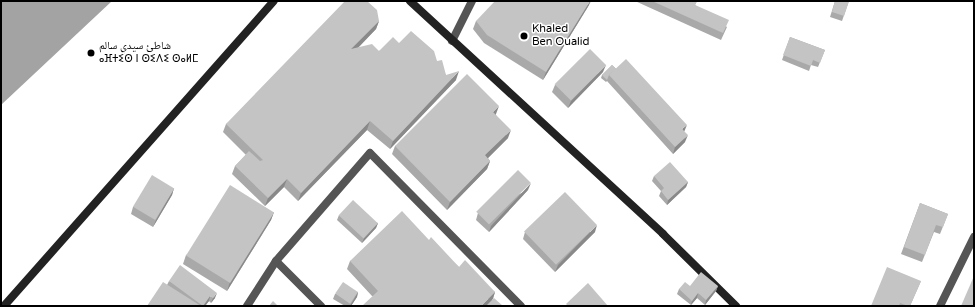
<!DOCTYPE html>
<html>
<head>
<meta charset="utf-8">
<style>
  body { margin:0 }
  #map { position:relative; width:975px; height:307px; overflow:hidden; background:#fff; font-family:"Varela Round","Noto Naskh Arabic","Noto Sans Tifinagh",sans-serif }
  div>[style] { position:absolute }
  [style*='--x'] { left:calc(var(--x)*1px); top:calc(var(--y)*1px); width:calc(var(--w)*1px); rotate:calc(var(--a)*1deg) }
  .water>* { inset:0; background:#a3a3a3 }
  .street>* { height:8px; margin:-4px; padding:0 4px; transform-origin:4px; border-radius:4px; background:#555 }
  .secondary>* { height:8px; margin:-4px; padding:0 4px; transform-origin:4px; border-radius:4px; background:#222 }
  .wall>* { inset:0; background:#a9a9a9 }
  .shaded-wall>* { inset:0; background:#898989 }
  .building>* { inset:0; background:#c4c4c4; transform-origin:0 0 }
  .dots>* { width:11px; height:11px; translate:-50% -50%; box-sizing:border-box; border:2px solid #fff; border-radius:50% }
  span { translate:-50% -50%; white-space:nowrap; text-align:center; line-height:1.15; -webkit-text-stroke:3px #fff; paint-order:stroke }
  .poi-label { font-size:11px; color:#000 }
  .left { translate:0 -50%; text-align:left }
  .frame { position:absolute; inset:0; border:2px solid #000; pointer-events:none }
</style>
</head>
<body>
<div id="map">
  <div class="water">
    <i style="clip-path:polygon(1px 1px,112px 1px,1px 105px)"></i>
  </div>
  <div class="street">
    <i style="--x:452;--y:41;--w:45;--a:-63.4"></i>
    <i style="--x:276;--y:261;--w:64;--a:45"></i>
    <i style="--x:247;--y:306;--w:54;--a:-57.2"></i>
    <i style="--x:276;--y:261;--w:143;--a:-49"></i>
    <i style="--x:370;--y:153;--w:215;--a:45.4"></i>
    <i style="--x:940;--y:306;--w:77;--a:-63.8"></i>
  </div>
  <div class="secondary">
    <i style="--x:410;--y:1;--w:344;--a:42.6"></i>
    <i style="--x:663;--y:234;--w:103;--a:44.6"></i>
    <i style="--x:4;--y:306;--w:407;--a:-48.5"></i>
  </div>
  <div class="wall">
    <i style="clip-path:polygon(635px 1px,697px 1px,695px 5px,727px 27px,721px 40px)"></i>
    <i style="clip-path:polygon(835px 1px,849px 1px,842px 21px,830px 17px)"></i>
    <i style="clip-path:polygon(589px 5px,543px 80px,484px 43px,473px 29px,476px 21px)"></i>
    <i style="clip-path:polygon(379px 21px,376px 29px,358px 48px,379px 51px,399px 43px,437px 61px,446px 75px,456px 80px,390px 149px,367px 130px,298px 201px,284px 187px,265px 206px,232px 174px,235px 166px,246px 155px,223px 132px,226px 124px)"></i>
    <i style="clip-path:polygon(790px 37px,825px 50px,818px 67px,811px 65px,809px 71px,782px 60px)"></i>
    <i style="clip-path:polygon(612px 65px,684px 132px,685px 142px,673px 154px,607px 81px,606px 82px,601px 78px,602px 75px)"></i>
    <i style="clip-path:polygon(603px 72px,568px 108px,552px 92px,555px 85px)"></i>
    <i style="clip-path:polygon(496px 114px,496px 115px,508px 138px,488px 158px,490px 161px,487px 169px,447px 210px,392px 154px,395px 146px)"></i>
    <i style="clip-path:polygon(654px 176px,688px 182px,686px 187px,667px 205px,659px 196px,661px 191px,652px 181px)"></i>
    <i style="clip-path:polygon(174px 188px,172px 195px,153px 227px,131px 214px,133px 207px)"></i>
    <i style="clip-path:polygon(528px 190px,489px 232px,476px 220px,478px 213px)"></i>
    <i style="clip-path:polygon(920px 203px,948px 214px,940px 234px,934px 232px,922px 262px,901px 254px)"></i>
    <i style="clip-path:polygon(274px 212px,271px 220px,227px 291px,183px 264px,186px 255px)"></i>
    <i style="clip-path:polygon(339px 215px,378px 223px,376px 228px,362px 243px,337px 220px)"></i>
    <i style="clip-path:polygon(525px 232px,595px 232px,555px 272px,523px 239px)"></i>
    <i style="clip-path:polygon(429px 240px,459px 267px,495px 292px,493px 299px,372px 296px,347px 269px,350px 261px)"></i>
    <i style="clip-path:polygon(169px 281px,215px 298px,211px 303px,209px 301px,205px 306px,147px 306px,167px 285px)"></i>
    <i style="clip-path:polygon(921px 281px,910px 306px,871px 306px)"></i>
    <i style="clip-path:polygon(690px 286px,718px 286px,716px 291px,705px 305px,697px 298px,691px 305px,677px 294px,679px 289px)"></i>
    <i style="clip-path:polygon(358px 292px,357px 297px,351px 306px,345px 306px,333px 299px,335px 294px)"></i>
  </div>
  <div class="shaded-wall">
    <i style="clip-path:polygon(590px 1px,591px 1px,589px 5px,543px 80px,546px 72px)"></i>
    <i style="clip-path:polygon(379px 21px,376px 29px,348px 58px,351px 49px)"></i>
    <i style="clip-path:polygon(606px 65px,603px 72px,568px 108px,571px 101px)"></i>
    <i style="clip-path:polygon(459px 71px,456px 80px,390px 149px,393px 141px)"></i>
    <i style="clip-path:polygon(499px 106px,496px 114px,490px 120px,493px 112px)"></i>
    <i style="clip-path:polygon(370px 121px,367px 130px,298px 201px,301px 193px)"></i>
    <i style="clip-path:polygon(687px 125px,684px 132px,682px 129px)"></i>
    <i style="clip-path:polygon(511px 130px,508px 138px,482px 164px,485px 155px)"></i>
    <i style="clip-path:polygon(688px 135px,685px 142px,673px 154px,675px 147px)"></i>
    <i style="clip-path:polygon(490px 161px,487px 169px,447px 210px,450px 202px)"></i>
    <i style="clip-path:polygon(287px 179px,284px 187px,265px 206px,268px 198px)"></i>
    <i style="clip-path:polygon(688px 182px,686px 187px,667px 205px,668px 200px)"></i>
    <i style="clip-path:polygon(531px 183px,528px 190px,489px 232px,491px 226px)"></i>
    <i style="clip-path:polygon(174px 188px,172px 195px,153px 227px,156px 220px)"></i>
    <i style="clip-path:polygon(274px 212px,271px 220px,227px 291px,230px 282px)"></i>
    <i style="clip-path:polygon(378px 223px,376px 228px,362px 243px,364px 238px)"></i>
    <i style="clip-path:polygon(597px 225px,595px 232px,555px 272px,558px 265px)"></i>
    <i style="clip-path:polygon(718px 286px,716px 291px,705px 305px,706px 300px)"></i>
    <i style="clip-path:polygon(358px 292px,357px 297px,351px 306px,350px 306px)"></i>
    <i style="clip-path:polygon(495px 292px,492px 301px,487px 306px,481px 306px)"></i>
    <i style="clip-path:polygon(217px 293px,215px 298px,211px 303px,213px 298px)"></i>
    <i style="clip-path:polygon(698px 293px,697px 298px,691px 305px,692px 301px)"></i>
    <i style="clip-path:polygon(210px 296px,209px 301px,205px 306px,203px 306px)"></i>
  </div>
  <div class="building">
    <i style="clip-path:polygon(345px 1px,367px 1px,377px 10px,379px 21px,351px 49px,372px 44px,379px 51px,393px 37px,399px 43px,411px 31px,434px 51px,437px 61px,442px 60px,446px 75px,459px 71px,393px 141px,370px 121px,301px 193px,287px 179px,268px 198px,235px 166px,249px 151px,260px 161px,263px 160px,226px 124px)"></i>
    <i style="clip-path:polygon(495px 1px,590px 1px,546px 72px,487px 35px,476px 21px)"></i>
    <i style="clip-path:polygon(652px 1px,697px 1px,695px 5px,729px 20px,723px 33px)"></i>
    <i style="clip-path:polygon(835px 1px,849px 1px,844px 16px,832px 12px)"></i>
    <i style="clip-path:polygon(790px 37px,825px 50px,820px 63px,813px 60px,811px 66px,783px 55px)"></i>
    <i style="left:590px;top:49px;width:23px;height:50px;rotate:45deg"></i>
    <i style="clip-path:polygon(626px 59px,687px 125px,682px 129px,688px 135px,675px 147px,609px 75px)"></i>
    <i style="clip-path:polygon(612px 65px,616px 69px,609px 75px,607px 80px,602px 75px)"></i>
    <i style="clip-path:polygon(467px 74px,499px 106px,493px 112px,511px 130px,485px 155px,490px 161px,450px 202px,395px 146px)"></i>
    <i style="clip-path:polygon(670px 162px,688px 182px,668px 200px,661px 191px,664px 188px,654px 176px)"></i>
    <i style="left:518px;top:170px;width:18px;height:59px;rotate:45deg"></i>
    <i style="left:152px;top:175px;width:26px;height:37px;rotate:31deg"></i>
    <i style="left:230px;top:185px;width:52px;height:83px;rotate:32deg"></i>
    <i style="left:565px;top:192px;width:46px;height:57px;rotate:46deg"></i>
    <i style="left:353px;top:200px;width:34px;height:21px;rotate:43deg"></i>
    <i style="clip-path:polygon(920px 203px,948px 214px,943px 227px,936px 225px,925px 255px,904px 247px)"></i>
    <i style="clip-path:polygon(402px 211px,429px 240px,431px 237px,459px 267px,465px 260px,495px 292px,481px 306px,362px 306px,378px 291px,350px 261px)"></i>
    <i style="clip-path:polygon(180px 265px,217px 293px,213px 298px,210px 296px,203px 306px,169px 281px)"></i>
    <i style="clip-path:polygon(887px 267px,921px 281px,910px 306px,908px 306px,900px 303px,899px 306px,871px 306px)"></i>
    <i style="clip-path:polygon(701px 272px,718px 286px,706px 300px,698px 293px,692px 301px,679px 289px,685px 282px,690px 286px)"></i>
    <i style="clip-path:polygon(974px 276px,974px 306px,961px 306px)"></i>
    <i style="clip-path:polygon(163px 282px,201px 306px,147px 306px)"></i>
    <i style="left:343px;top:282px;width:18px;height:14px;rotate:34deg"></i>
    <i style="clip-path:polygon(588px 283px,608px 306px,568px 306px,566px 304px)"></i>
    <i style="clip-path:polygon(494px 298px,503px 306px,486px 306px)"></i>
    <i style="clip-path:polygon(273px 301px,278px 306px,269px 306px)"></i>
  </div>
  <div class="dots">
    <i style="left:524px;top:36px;background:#000"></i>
    <i style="left:91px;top:53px;background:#000"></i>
  </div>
  <div class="poi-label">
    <span class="left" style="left:532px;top:36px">Khaled<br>Ben Oualid</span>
    <span class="left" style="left:99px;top:53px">شاطئ سيدي سالم<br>ⴰⴼⵜⵉⵙ ⵏ ⵙⵉⴷⵉ ⵙⴰⵍⵎ</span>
  </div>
  <div class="frame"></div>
</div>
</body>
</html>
